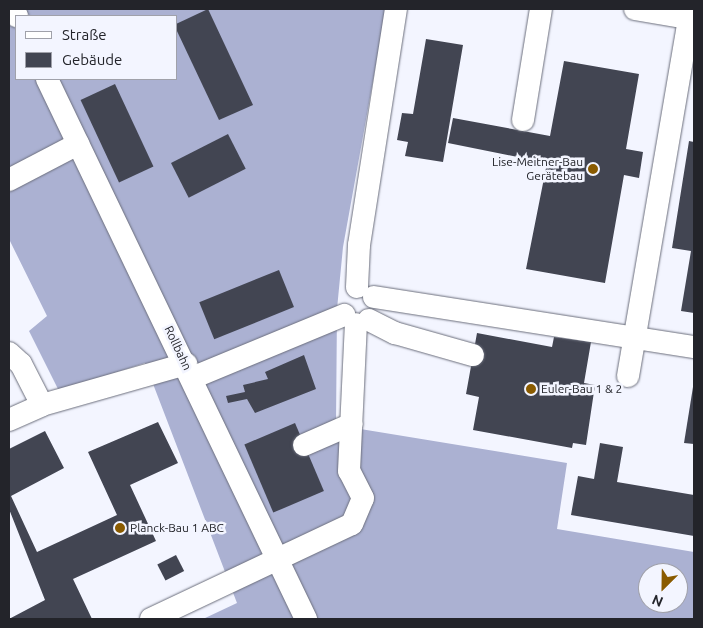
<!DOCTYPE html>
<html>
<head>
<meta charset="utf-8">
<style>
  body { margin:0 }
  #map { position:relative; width:703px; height:628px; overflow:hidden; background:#f3f5ff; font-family:Ubuntu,sans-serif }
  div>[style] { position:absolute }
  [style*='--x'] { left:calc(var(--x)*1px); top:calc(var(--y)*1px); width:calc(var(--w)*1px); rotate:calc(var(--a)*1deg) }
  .forest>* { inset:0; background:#abb1d2 }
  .building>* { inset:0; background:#424552; transform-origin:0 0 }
  .roads { filter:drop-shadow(0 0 1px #6b6e7c) drop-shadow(0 0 1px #6b6e7c) }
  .minor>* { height:22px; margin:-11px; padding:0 11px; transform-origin:11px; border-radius:11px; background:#fff }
  .dots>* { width:14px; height:14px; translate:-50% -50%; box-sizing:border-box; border:2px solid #f3f5ff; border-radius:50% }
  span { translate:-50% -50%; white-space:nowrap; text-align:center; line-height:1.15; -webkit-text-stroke:5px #f3f5ff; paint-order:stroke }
  .poi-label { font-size:12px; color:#23242a }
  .right { translate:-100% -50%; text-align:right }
  .left { translate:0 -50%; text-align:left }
  .street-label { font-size:12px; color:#23242a }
  .frame { position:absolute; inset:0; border:10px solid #23242a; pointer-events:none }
  .legend { position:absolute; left:15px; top:15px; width:162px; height:65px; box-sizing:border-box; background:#f3f5ff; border:1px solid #a0a1aa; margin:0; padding:6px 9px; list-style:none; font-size:15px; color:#23242a }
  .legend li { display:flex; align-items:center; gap:10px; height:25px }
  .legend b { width:25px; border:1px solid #a0a1aa }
  .north { position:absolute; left:638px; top:563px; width:50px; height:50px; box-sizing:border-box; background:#f3f5ff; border:1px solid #a0a1aa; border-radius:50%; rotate:203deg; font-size:14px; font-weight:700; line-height:20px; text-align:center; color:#23242a }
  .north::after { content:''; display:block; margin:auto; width:18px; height:22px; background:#8a5b00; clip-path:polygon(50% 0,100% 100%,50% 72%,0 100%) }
</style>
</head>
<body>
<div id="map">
  <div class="forest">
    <i style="clip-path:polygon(evenodd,9px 9px,386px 9px,343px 247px,337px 309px,336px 425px,567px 463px,557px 529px,694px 552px,694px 619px,203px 619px,237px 603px,145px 363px,59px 391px,29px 331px,47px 316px,9px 239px,9px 9px,16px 16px,176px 16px,176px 79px,16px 79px,16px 16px,9px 9px,648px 573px,678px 573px,678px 603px,648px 603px,648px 573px)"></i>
  </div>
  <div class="building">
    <i style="clip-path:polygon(208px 9px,253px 105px,219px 120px,176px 29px,176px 24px)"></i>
    <i style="clip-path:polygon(426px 39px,463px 45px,443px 162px,405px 156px,408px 142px,397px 140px,402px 113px,413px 114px)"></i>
    <i style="clip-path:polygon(564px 61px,639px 74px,626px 149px,643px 152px,639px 178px,624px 175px,605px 283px,526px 269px,547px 163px,448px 143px,453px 118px,550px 136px)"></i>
    <i style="left:115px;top:84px;width:91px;height:38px;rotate:65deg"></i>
    <i style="left:228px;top:134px;width:39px;height:64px;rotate:63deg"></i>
    <i style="clip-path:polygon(689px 141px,694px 142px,694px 313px,681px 311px,691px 251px,672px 248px)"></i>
    <i style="left:279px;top:270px;width:40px;height:86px;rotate:68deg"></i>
    <i style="clip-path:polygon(477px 333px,552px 347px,554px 337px,591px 342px,584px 383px,595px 385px,586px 445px,573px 443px,572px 448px,473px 430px,479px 397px,466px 394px)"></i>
    <i style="clip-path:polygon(304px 355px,316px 389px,255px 413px,247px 399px,228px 403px,226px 396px,245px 392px,243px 385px,268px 379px,265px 372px)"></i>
    <i style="clip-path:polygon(693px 387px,694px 387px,694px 444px,684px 443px)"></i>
    <i style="clip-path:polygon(158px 422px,178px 463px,130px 485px,156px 541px,73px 579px,92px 619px,9px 619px,45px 600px,9px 509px,9px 449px,45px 431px,64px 468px,11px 496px,37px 552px,117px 515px,88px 452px)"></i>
    <i style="left:295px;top:423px;width:74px;height:55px;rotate:67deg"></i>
    <i style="clip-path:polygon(600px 443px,623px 447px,617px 482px,694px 495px,694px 536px,571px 515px,578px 476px,594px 479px)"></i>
    <i style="left:176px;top:555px;width:18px;height:21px;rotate:63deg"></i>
  </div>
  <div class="roads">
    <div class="minor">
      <i style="--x:14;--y:9;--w:8;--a:67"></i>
      <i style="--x:635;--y:9;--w:60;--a:9.6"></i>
      <i style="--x:47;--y:79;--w:599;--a:64.38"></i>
      <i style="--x:523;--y:120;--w:112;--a:-80.8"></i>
      <i style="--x:9;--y:180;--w:78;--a:-27.6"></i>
      <i style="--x:357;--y:287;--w:42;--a:-87.3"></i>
      <i style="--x:359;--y:245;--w:239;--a:-81.1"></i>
      <i style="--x:374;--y:297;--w:324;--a:8.9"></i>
      <i style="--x:369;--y:320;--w:29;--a:27"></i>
      <i style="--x:395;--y:333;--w:81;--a:15.8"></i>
      <i style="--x:9;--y:353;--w:16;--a:43"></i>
      <i style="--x:21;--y:364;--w:46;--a:62.9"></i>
      <i style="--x:628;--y:376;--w:362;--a:-80.3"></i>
      <i style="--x:192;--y:378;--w:165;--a:-22.5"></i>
      <i style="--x:9;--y:420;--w:36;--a:-24"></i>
      <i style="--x:42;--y:405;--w:150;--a:-15.9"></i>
      <i style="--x:304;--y:445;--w:52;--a:-23.6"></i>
      <i style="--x:151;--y:619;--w:222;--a:-25.3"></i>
      <i style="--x:352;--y:524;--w:28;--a:-67"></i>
      <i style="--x:363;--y:498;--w:30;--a:-117"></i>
      <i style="--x:349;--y:471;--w:147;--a:-87.3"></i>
    </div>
  </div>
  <div class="dots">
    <i style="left:593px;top:169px;background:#8a5b00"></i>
    <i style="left:531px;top:389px;background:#8a5b00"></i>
    <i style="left:120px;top:528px;background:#8a5b00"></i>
  </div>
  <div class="poi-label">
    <span class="right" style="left:583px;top:169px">Lise-Meitner-Bau<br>Gerätebau</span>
    <span class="left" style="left:541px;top:389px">Euler-Bau 1 &amp; 2</span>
    <span class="left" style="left:130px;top:528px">Planck-Bau 1 ABC</span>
  </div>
  <div class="street-label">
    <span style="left:178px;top:348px;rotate:65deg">Rollbahn</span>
  </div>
  <div class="frame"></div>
  <ul class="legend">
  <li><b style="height:6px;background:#fff"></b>Straße</li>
  <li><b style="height:14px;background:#424552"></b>Gebäude</li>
  </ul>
  <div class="north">N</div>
</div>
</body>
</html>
